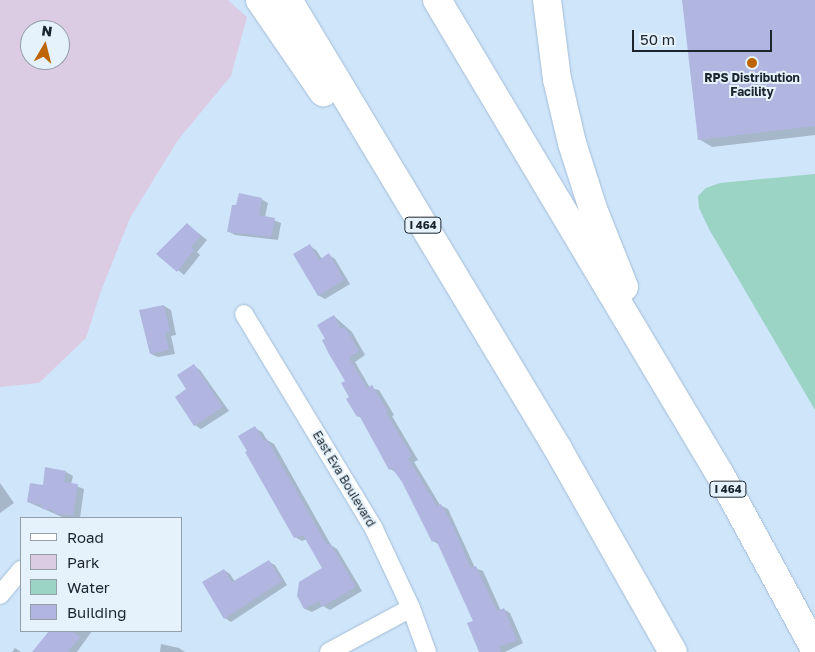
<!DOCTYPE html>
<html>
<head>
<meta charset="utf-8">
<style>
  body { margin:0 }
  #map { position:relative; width:815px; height:652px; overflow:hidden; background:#cfe5fa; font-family:"Golos Text",sans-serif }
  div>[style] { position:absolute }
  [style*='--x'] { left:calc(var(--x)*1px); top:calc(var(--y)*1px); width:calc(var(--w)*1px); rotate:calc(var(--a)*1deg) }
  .green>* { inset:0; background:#dbcce4 }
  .water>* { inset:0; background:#9bd3c5 }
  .shadow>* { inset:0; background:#0003 }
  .building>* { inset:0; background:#b1b6e1 }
  .roads { filter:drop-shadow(0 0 1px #a2bdd6) drop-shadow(0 0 1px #a2bdd6) }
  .minor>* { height:18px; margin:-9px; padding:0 9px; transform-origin:9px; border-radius:9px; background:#fff }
  .motorway>* { height:28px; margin:-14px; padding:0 14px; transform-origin:14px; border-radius:14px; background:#fff }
  .dots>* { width:14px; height:14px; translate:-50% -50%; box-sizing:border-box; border:2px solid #e5f1fb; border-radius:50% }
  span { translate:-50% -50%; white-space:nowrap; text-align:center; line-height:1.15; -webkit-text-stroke:4px #e5f1fb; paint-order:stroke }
  .shield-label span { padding:1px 4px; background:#e5f1fb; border:1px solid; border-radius:4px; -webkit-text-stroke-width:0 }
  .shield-label { font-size:11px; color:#1a252e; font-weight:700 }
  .poi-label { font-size:12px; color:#1a252e; font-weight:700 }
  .street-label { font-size:12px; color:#1a252e }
  .legend { position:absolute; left:20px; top:517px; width:162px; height:115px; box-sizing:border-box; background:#e5f1fb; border:1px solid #949fa9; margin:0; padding:6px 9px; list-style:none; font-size:15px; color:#1a252e }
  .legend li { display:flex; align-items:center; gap:10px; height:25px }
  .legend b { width:25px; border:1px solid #949fa9 }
  .north { position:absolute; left:20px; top:20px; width:50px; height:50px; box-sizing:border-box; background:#e5f1fb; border:1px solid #949fa9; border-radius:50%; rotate:8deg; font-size:14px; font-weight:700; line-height:20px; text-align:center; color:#1a252e }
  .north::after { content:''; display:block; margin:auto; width:18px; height:22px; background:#bd6404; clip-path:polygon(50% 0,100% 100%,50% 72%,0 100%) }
  .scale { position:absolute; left:632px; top:30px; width:140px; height:22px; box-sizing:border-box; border:2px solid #1a252e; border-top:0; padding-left:6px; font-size:15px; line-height:18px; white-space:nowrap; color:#1a252e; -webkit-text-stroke:4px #e5f1fb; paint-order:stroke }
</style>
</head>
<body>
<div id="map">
  <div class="green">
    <i style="clip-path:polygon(evenodd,0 0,228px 0,247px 17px,231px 76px,178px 140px,130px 218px,101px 291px,86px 338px,39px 383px,0 387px,0 0,30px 30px,60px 30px,60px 60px,30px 60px,30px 30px)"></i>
  </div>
  <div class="water">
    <i style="clip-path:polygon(815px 174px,815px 410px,709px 229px,699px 208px,698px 196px,706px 188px,720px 183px)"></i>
  </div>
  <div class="shadow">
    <i style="clip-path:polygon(683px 0,815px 0,815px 135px,712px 147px,699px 139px)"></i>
    <i style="clip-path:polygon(261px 199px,268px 203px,265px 217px,281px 223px,278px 240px,235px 235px,228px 231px)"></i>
    <i style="clip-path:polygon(187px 224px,207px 240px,197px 252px,200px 255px,184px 275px,158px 254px)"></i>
    <i style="clip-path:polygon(310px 246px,316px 250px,322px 259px,329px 255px,335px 259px,350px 284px,325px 299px,318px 295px)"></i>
    <i style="clip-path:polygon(164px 306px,171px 310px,176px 335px,171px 336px,175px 354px,158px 357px,151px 354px)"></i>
    <i style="clip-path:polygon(334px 316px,352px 332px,365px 355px,355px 362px,370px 388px,379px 390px,394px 415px,392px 416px,418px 460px,414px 462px,440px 505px,448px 509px,475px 568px,483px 571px,501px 611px,503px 609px,510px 613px,523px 643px,505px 652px,481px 652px,475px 621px,440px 545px,433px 541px,403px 481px,397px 473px,390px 469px,362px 419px,358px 416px,346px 382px,326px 339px)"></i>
    <i style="clip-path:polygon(194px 366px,200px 370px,229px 411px,201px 429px,195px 425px,188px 390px)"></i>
    <i style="clip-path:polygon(255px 428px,262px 432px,267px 440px,274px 444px,331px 545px,337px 549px,362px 591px,330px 610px,323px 606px,312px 612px,305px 609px,298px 596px,324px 568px,307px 539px,302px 541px,295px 537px,249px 451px)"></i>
    <i style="clip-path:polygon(46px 469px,66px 472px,73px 476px,71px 484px,84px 489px,80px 518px,62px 517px,28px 502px,44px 486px)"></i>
    <i style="clip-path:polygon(0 483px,14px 503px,0 513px)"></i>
    <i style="clip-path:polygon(269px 562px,275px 565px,287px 585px,231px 622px,225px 618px,224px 570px,230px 574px,235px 582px)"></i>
    <i style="clip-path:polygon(53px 631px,92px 631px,77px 652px,34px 652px)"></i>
    <i style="clip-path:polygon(161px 644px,179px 648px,185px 652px,160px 652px)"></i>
    <i style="clip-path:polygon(15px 648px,21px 652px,12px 652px)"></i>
  </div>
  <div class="building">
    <i style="clip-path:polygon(682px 0,815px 0,815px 126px,698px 140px)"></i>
    <i style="clip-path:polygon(239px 193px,262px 198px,259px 215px,275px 218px,271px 237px,227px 232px,232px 205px,236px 205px)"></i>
    <i style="clip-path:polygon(187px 223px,201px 236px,191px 247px,194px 250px,177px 272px,156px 254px)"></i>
    <i style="clip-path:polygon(310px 244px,319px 260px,329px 253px,344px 280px,318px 296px,293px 254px)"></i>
    <i style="clip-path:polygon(164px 305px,170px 332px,165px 333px,169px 350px,150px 354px,139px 310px)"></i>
    <i style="clip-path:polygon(334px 315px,341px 329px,345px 327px,359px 351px,349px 358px,367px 388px,372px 385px,388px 411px,386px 412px,412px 456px,408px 458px,437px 506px,441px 504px,454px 528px,471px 568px,476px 566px,497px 611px,504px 608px,517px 640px,499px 647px,501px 652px,479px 652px,467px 623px,473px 621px,436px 540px,432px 542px,402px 482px,392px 468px,389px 470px,359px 415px,357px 417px,346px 399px,349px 397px,341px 383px,345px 381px,329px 354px,322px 340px,325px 339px,317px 325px)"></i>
    <i style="clip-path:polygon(194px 364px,223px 407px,194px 426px,175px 397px,186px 389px,177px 375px)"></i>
    <i style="clip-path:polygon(255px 426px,264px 441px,267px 439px,327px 545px,330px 543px,356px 587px,322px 607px,319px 601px,304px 609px,297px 596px,299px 582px,322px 568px,303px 535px,294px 538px,245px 452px,247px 451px,238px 436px)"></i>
    <i style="clip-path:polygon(45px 467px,66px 471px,64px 482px,78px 484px,73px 516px,54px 513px,55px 510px,42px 509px,42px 505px,27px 502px,30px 483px,43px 485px)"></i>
    <i style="clip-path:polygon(269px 560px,282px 581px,224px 619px,202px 582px,224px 569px,232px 582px)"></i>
    <i style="clip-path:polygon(49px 631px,72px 631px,80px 637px,68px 652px,32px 652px)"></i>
  </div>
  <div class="roads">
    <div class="minor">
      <i style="--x:244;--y:314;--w:251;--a:58.8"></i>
      <i style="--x:374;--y:529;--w:87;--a:64.9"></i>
      <i style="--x:411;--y:608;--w:47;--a:70"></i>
      <i style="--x:0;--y:595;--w:33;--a:-50"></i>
      <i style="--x:329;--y:652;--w:93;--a:-28.2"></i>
    </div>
    <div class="motorway">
      <i style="--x:260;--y:0;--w:112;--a:55.6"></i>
      <i style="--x:288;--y:0;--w:524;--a:58.98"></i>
      <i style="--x:558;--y:449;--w:233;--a:60.5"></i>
      <i style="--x:437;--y:0;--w:554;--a:59.18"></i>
      <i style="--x:721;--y:476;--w:197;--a:61.5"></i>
      <i style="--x:547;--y:0;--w:80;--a:82.8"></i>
      <i style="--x:557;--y:79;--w:66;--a:76.8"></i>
      <i style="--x:572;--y:143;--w:69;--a:72.3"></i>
      <i style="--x:593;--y:209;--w:84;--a:68.3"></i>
    </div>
  </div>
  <div class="dots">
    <i style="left:752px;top:63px;background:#bd6404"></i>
  </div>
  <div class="shield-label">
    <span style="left:423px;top:225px">I 464</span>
    <span style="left:728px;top:489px">I 464</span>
  </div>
  <div class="poi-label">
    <span style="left:752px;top:85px">RPS Distribution<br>Facility</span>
  </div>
  <div class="street-label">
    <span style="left:344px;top:479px;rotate:59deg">East Eva Boulevard</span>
  </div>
  <ul class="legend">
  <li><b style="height:6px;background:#fff"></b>Road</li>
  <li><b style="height:14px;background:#dbcce4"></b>Park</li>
  <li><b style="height:14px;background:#9bd3c5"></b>Water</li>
  <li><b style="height:14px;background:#b1b6e1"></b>Building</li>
  </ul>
  <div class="north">N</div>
  <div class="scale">50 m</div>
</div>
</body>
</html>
